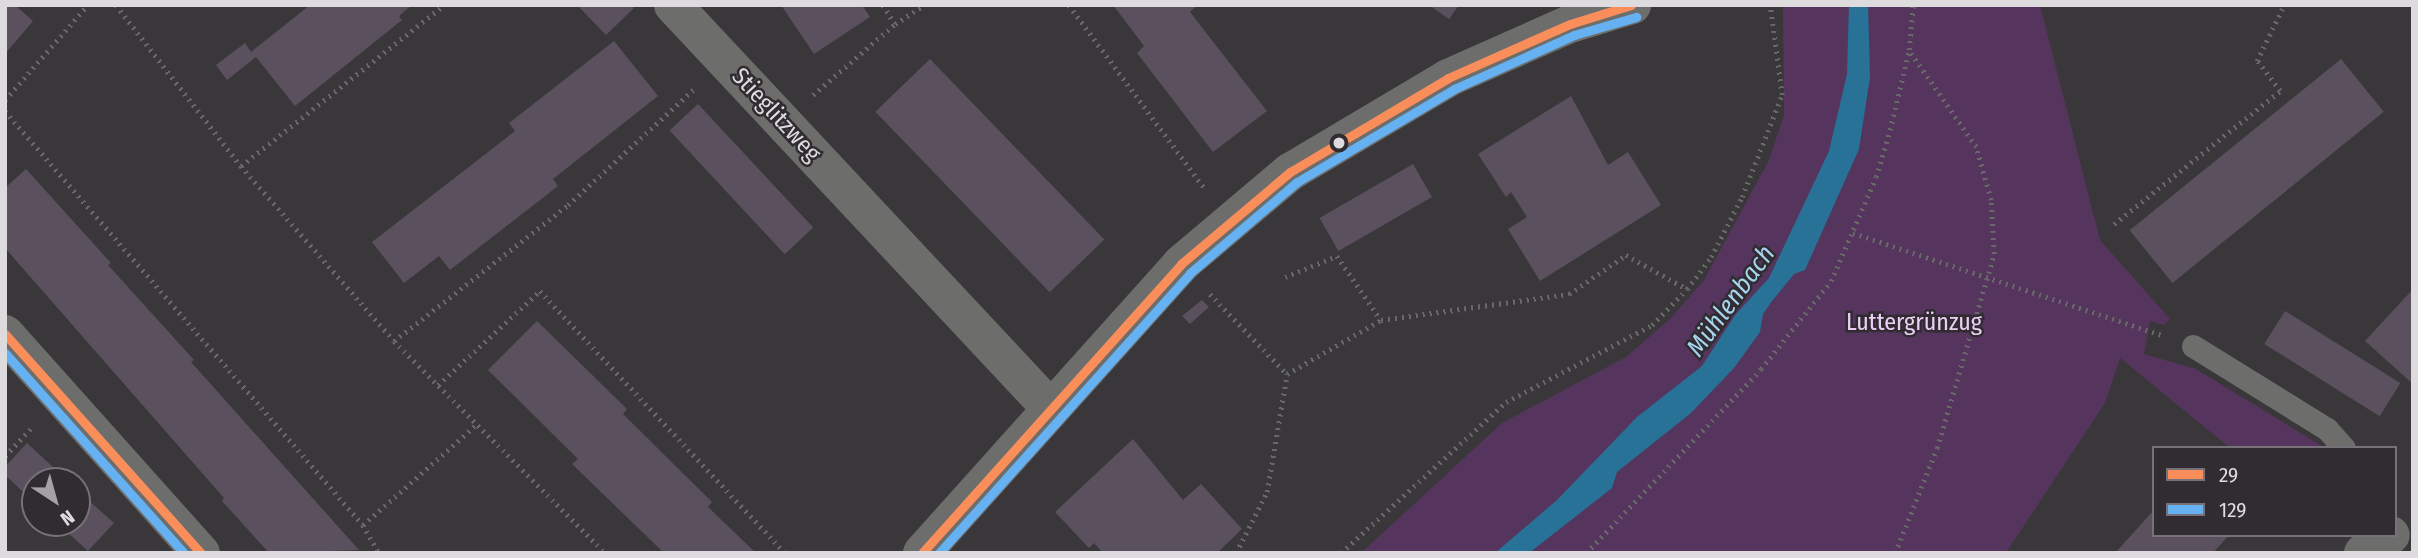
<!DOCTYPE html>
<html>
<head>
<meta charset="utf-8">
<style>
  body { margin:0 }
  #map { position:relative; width:2418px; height:558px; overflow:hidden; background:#39373a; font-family:"Fira Sans Condensed",sans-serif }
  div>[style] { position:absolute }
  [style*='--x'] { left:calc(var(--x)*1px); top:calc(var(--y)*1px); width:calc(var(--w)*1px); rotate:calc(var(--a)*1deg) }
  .green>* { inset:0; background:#55355d }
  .water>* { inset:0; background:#287297 }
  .building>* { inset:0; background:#5b505e; transform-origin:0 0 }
  .path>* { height:4.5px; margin-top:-2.25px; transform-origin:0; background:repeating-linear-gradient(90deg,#696869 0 2px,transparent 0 7px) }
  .lane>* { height:23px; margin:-11.5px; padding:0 11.5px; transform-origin:11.5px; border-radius:11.5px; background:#6d6d6c }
  .street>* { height:38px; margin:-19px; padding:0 19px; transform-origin:19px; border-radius:19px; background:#6d6d6c }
  .bus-1>* { height:9px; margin:-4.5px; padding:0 4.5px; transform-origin:4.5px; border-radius:4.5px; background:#fa8e5a }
  .bus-2>* { height:9px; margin:-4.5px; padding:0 4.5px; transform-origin:4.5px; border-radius:4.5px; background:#66b1f2 }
  .dots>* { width:19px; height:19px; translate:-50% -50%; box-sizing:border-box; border:4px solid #302c31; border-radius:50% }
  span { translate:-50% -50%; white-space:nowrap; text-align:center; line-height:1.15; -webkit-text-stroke:5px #302c31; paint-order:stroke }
  .street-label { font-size:24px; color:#dedbdf }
  .park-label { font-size:24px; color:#edcff5 }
  .water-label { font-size:26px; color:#a6d4ef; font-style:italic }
  .frame { position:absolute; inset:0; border:7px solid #dedbdf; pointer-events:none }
  .legend { position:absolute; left:2152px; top:446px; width:245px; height:91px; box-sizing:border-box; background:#302c31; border:2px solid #767277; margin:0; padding:9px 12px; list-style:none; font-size:21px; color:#dedbdf }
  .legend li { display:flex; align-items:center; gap:14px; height:35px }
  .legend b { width:35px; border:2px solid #767277 }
  .north { position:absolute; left:21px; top:467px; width:70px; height:70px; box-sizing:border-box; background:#302c31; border:2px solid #767277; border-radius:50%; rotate:144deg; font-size:19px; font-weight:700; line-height:28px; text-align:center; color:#dedbdf }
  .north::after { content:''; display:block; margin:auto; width:24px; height:32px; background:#a4a2a5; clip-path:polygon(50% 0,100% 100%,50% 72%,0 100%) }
</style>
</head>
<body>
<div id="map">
  <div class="green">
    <i style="clip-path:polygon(1783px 5px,2040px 5px,2100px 240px,2170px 319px,2164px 325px,2150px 321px,2144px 354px,2196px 369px,2325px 448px,2230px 448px,2120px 358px,2105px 403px,2006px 553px,1361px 553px,1502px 423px,1626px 357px,1670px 319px,1704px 280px,1769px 160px,1784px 115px)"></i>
  </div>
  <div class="water">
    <i style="clip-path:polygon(1849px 5px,1868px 5px,1870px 77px,1859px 149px,1805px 270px,1794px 274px,1772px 301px,1763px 314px,1760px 332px,1734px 368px,1691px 413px,1617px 472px,1612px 488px,1529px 553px,1495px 553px,1557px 500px,1637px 417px,1702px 366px,1735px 315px,1769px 278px,1829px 151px,1847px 74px)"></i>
  </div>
  <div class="building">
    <i style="clip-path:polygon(5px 5px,15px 5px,33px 21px,5px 54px)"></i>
    <i style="clip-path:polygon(310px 5px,412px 5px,399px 16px,402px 20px,295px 106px,256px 57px,227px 80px,216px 65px,245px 43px,251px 52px)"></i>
    <i style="clip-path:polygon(577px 5px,631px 5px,634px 8px,606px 35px)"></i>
    <i style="clip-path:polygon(781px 5px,862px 5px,870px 17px,814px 54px)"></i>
    <i style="clip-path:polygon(1113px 5px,1198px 5px,1190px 12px,1267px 111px,1213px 152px,1137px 53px,1144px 46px)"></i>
    <i style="clip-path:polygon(1429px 5px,1459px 5px,1449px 19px)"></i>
    <i style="clip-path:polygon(614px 41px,658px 96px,553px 179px,558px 186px,450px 270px,439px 256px,404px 283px,372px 242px,515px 131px,509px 123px)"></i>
    <i style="left:930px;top:59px;width:251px;height:76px;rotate:46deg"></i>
    <i style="left:2341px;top:59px;width:68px;height:272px;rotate:51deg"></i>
    <i style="clip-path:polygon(1571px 96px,1608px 165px,1628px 152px,1661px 205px,1540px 281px,1508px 229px,1527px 217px,1511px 192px,1506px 197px,1478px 154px)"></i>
    <i style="left:698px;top:104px;width:169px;height:39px;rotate:47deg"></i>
    <i style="left:1413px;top:164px;width:38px;height:108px;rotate:60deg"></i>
    <i style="clip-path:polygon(26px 169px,111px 263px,108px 265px,194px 360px,191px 362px,359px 550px,269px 553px,222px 501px,224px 498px,5px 248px,5px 188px)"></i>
    <i style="clip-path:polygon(2413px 289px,2413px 384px,2365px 341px)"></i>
    <i style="clip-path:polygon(1202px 300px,1209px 307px,1190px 324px,1182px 316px)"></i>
    <i style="left:2285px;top:311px;width:136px;height:39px;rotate:32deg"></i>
    <i style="clip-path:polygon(537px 321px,627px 409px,623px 414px,712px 502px,708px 507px,756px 553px,664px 553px,572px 464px,578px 459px,488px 370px)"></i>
    <i style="clip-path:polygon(1133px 439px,1183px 500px,1201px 484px,1242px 529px,1217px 553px,1103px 553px,1094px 543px,1089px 548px,1055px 512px)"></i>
    <i style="clip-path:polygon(27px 443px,68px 481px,35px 481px,35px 503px,5px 475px,5px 467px)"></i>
    <i style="clip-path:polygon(77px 490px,114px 523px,88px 551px,57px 523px,77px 523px)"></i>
    <i style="clip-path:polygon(2154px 510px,2154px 535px,2229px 535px,2213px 553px,2115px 553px)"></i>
  </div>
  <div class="path">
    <i style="--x:116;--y:5;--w:204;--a:52.2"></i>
    <i style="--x:241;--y:166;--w:232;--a:48.8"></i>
    <i style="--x:394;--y:341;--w:299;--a:45.1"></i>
    <i style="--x:883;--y:5;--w:22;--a:58"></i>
    <i style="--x:1069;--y:5;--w:229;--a:53.5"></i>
    <i style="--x:813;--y:95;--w:108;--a:-40.9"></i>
    <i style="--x:895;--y:24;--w:35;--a:-33"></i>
    <i style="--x:5;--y:100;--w:126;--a:-48.9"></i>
    <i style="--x:5;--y:111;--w:547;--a:49.15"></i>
    <i style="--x:363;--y:525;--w:32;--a:60"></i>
    <i style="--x:241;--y:166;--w:259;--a:-38.4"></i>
    <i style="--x:2114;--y:224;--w:213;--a:-38.7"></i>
    <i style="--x:2280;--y:91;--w:38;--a:-127"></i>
    <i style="--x:2257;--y:61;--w:62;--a:-64.3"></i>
    <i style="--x:1853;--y:233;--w:324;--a:18.3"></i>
    <i style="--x:1285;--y:277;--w:56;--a:-22"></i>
    <i style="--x:1337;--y:256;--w:78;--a:55.5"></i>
    <i style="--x:1210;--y:294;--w:111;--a:46.1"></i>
    <i style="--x:394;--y:341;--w:221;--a:-38"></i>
    <i style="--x:568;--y:205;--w:171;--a:-42.6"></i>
    <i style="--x:438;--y:385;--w:139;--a:-42.7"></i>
    <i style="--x:540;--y:291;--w:359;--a:46.9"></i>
    <i style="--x:5;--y:456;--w:40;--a:-47"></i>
    <i style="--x:363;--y:525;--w:152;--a:-41.5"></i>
    <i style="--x:1236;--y:553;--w:68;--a:-63.1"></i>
    <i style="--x:1267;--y:492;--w:120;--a:-80.4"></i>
    <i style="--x:1287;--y:374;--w:108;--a:-29.9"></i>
    <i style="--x:1381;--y:320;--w:190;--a:-7.9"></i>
    <i style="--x:1569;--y:294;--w:69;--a:-34.4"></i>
    <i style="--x:1626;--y:255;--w:70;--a:29.1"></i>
    <i style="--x:1341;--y:553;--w:224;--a:-42.5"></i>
    <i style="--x:1506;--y:402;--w:165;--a:-27.8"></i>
    <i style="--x:1652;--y:325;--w:50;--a:-45.8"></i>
    <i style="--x:1687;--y:289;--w:40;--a:-53"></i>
    <i style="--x:1711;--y:257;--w:68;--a:-62.7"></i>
    <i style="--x:1742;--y:197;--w:110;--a:-68.6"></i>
    <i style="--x:1782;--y:95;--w:91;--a:-97.6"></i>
    <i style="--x:1586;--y:553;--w:254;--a:-46.4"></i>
    <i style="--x:1761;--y:369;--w:112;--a:-51.5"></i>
    <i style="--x:1831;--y:281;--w:113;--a:-66.6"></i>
    <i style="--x:1876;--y:177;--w:49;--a:-73.4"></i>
    <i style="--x:1890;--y:130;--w:82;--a:-76.6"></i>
    <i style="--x:1909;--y:50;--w:45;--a:-84.9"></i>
    <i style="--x:1895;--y:553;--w:113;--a:-68.2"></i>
    <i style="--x:1937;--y:448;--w:202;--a:-73.6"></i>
    <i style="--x:1994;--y:254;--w:54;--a:-93.2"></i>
    <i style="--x:1991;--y:200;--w:55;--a:-105.8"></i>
    <i style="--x:1976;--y:147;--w:117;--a:-124.9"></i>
  </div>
  <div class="lane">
    <i style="--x:2193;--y:346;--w:158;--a:31.8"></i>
    <i style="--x:2327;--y:429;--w:25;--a:48"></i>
  </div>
  <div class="street">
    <i style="--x:673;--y:5;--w:553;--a:46.9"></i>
    <i style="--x:5;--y:334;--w:294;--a:48.2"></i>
    <i style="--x:922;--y:553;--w:388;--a:-48.1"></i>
    <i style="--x:1181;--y:264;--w:143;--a:-40.2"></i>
    <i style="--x:1290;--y:172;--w:184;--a:-30.7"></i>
    <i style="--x:1448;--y:78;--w:133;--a:-23.9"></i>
    <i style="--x:1570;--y:24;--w:65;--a:-17"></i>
    <i style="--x:2363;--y:553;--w:33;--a:-33"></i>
  </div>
  <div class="bus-1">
    <i style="--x:5;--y:334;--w:294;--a:48.2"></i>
    <i style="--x:922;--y:553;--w:388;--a:-48.1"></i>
    <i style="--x:1181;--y:264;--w:143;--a:-40.2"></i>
    <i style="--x:1290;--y:172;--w:184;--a:-30.7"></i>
    <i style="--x:1448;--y:78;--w:133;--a:-23.9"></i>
    <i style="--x:1570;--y:24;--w:64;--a:-17.3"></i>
  </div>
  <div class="bus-2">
    <i style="--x:5;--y:353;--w:268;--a:48.2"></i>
    <i style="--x:939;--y:553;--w:376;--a:-48.1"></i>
    <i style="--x:1190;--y:273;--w:140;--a:-40.4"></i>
    <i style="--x:1297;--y:182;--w:182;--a:-30.6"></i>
    <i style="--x:1454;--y:89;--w:132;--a:-24.2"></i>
    <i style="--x:1574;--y:35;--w:65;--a:-16.2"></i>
  </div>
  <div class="dots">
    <i style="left:1339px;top:143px;background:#dedbdf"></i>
  </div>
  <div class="street-label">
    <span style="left:776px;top:115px;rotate:47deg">Stieglitzweg</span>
  </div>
  <div class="park-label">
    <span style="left:1914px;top:323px">Luttergrünzug</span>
  </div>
  <div class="water-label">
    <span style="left:1731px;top:301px;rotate:-54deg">Mühlenbach</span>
  </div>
  <div class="frame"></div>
  <ul class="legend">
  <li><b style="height:9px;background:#fa8e5a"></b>29</li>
  <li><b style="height:9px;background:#66b1f2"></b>129</li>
  </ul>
  <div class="north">N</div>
</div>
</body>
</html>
